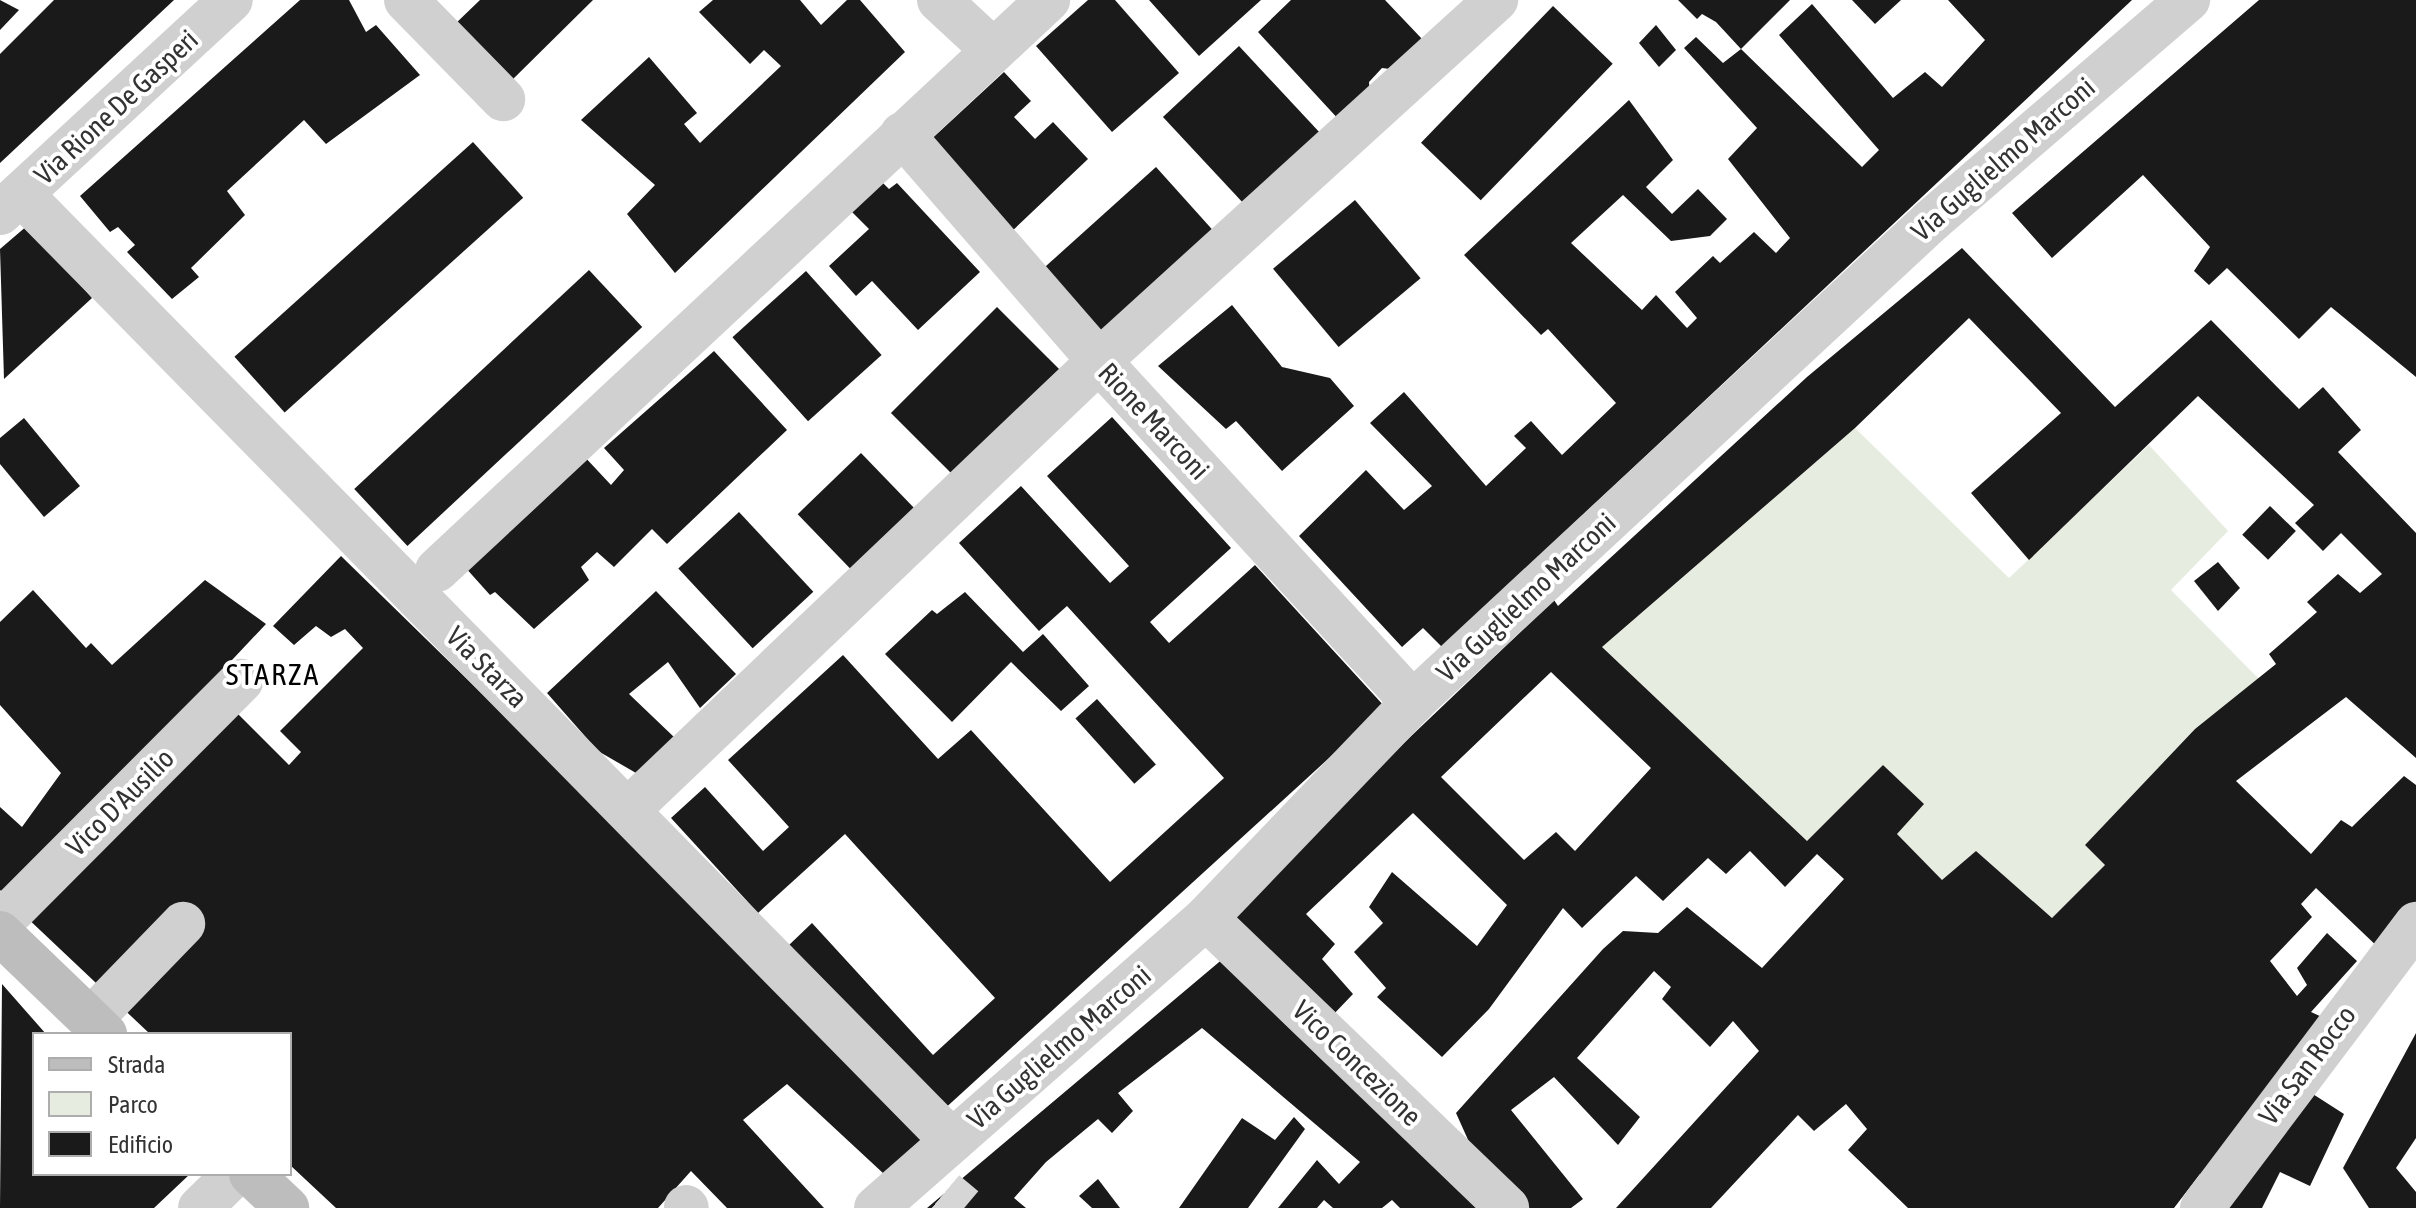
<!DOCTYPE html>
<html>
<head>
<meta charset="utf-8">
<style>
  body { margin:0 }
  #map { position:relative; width:2416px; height:1208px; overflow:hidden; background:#fff; font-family:"Asap Condensed",sans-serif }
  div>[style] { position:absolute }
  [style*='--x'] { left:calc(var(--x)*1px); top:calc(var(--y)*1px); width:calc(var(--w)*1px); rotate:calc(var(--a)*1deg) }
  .green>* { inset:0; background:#e6ecdf }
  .building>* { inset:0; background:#1a1a1a; transform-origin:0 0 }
  .minor-tunnel>* { height:44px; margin-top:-22px; transform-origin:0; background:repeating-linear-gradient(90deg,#d6d6d6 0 44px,transparent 0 66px) }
  .minor>* { height:44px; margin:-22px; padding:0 22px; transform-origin:22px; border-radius:22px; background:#d0d0d0 }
  .secondary>* { height:44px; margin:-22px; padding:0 22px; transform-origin:22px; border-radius:22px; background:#bdbdbd }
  span { translate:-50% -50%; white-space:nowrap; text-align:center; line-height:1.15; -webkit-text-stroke:8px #fff; paint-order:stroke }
  .street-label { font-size:28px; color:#333 }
  .neighbourhood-label { font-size:30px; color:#000; letter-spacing:2px }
  .legend { position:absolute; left:32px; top:1032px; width:260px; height:144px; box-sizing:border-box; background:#fff; border:2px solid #adadad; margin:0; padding:10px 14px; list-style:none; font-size:24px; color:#333 }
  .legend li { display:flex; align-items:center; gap:16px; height:40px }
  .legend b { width:40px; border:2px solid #adadad }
</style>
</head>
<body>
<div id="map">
  <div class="green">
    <i style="clip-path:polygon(1855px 428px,2009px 578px,2149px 445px,2228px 531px,2171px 590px,2259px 679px,2195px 729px,2085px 845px,2105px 865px,2052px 918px,1976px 851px,1942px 880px,1897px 834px,1923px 804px,1883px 765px,1807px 841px,1602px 647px)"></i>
  </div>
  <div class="building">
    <i style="clip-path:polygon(0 0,19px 10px,0 30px)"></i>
    <i style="clip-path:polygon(54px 0,174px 0,0 163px,0 54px)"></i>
    <i style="clip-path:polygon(300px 0,349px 0,366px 32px,376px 25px,420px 75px,326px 144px,304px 120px,227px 191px,245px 215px,191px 268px,199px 277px,172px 299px,127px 252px,135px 245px,118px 227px,110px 232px,80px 196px)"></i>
    <i style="clip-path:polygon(480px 0,593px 0,508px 84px,453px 26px)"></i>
    <i style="clip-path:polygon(713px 0,800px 0,821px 25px,847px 0,860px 0,905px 52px,675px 273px,627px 214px,655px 185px,581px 120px,649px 57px,697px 113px,684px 124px,700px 143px,781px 66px,764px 50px,750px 64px,699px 12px)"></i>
    <i style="clip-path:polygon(1088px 0,1115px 0,1179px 73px,1112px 132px,1036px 46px)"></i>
    <i style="clip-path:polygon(1149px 0,1261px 0,1199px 56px)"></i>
    <i style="clip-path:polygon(1291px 0,1385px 0,1423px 40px,1398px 70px,1382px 68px,1369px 82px,1370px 96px,1341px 122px,1258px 32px)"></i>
    <i style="clip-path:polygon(1678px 0,1790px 0,1741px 49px,1716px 22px,1702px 14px,1697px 19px)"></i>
    <i style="clip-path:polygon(1852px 0,1901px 0,1875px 24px)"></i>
    <i style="clip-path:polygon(1948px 0,2132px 0,1442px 647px,1423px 628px,1402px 647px,1299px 536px,1366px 470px,1404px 510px,1432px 486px,1370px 423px,1404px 392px,1486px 486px,1526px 448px,1514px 436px,1531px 421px,1562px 455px,1616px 403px,1548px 329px,1541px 335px,1464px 255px,1629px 100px,1673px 160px,1646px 187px,1672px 214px,1698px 189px,1727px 219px,1710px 236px,1671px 241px,1623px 195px,1571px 243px,1642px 310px,1656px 295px,1687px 328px,1697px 318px,1675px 292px,1713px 256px,1720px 263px,1754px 232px,1776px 253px,1790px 238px,1728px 159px,1757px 128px,1684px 48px,1696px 37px,1723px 63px,1741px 49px,1862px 167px,1879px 150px,1779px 35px,1812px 4px,1893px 98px,1925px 72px,1942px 87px,1985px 40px)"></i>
    <i style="clip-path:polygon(2259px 0,2416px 0,2416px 377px,2331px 307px,2299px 339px,2227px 268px,2209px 285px,2194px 271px,2210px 247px,2143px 175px,2052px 258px,2012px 213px)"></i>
    <i style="left:1553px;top:6px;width:83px;height:190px;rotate:44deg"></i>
    <i style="clip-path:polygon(1656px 25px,1676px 50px,1659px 67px,1639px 43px)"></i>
    <i style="left:1239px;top:46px;width:121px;height:104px;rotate:47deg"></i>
    <i style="clip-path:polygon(1004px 72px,1031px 101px,1014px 117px,1035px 139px,1053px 122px,1088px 159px,1009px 234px,925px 145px)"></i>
    <i style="left:473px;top:142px;width:75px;height:321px;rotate:48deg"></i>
    <i style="left:1156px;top:167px;width:86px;height:154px;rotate:48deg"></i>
    <i style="clip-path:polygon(882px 182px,889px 189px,897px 183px,980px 272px,918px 330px,872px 281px,856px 296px,829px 266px,869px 229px,851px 211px)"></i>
    <i style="left:1355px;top:200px;width:102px;height:107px;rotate:50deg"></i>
    <i style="clip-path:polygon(28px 225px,92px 298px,4px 379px,0 249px)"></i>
    <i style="clip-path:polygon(evenodd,1962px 248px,2115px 407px,2211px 320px,2299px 409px,2323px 387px,2361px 430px,2338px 452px,2416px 533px,2416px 758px,2346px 697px,2236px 781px,2311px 854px,2341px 820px,2352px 827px,2404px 776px,2416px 785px,2416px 912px,2383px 952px,2316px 888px,2301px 904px,2312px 917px,2270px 961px,2297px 996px,2307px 985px,2297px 968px,2327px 933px,2357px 961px,2311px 1012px,2322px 1017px,2205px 1178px,2200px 1174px,2174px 1208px,1908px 1208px,1848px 1150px,1867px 1129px,1846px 1104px,1814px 1131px,1798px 1115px,1711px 1208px,1616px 1208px,1759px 1051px,1733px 1021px,1710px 1047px,1662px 999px,1671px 987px,1654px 971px,1577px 1058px,1640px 1117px,1618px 1145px,1554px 1077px,1511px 1110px,1583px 1199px,1571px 1208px,1525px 1208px,1478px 1162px,1456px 1113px,1603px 949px,1623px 931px,1658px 933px,1687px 907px,1762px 968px,1844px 879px,1817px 854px,1785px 887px,1750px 851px,1726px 874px,1708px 858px,1663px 901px,1636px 876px,1582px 928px,1563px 908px,1489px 1009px,1442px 1057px,1377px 997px,1386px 988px,1354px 952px,1383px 923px,1369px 907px,1392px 872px,1477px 946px,1507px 905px,1413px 813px,1306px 914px,1335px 944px,1322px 959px,1353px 994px,1330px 1018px,1234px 916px,1260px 880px,1554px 600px,1558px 606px,1807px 377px,1962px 248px,1969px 318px,2061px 413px,1971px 493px,2029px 560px,2198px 396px,2314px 505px,2295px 523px,2323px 551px,2341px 533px,2382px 574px,2360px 593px,2338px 574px,2307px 602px,2317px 612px,2269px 654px,2276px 664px,2195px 729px,2085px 845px,2105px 865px,2052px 918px,1976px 851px,1942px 880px,1897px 834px,1924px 804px,1883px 765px,1807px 841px,1602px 647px,1855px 428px,1969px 318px,1962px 248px,1551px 672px,1651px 768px,1575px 851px,1556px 832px,1524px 860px,1441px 777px,1551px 672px)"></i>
    <i style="left:589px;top:270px;width:78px;height:321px;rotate:47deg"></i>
    <i style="left:806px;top:271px;width:113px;height:99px;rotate:48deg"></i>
    <i style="clip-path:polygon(1232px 305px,1282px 367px,1330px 378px,1354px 406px,1282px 471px,1236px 421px,1226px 429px,1158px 366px)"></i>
    <i style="left:997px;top:307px;width:92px;height:150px;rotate:45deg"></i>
    <i style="clip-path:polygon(714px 351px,787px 430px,667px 544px,652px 529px,614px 567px,597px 552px,581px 567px,589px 580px,534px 629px,495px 592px,490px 595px,464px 566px,582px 454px,611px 485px,624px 470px,604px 448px)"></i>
    <i style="clip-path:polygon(1112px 417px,1231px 548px,1150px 622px,1169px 643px,1255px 565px,1385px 707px,941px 1112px,788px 946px,812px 923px,933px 1055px,995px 998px,845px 834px,758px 913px,671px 818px,705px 787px,763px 851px,789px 827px,728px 760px,843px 655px,938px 759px,971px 730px,1110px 882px,1224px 778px,1067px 606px,1039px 631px,959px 543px,1021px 486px,1110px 583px,1129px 566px,1047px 476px)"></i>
    <i style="clip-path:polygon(24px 418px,80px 486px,44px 517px,0 464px,0 438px)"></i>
    <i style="left:861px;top:453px;width:81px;height:88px;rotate:46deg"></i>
    <i style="left:2270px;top:506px;width:36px;height:40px;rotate:44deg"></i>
    <i style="left:739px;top:512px;width:109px;height:83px;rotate:47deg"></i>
    <i style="clip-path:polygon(341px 556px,588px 797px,924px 1138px,884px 1174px,787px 1084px,743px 1120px,824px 1208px,727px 1208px,691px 1171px,658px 1208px,336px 1208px,290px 1165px,290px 1034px,150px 1034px,23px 914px,235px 711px,289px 765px,301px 752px,280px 731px,363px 648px,345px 629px,331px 637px,316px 626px,294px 645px,273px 626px)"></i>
    <i style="clip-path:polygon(2218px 562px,2240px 588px,2218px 611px,2194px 581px)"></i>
    <i style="clip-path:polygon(205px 580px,266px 624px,8px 898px,0 890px,0 807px,22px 827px,61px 773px,0 705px,0 622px,33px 590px,86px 648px,91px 643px,112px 665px)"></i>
    <i style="clip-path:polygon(656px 591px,736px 674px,700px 708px,668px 662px,629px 694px,675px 738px,636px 773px,598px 751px,547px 693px)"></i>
    <i style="clip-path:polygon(965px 592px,1023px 652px,1043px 634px,1089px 686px,1061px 711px,1011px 662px,952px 722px,885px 654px,932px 610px,937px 614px)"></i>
    <i style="left:1097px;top:699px;width:88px;height:29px;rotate:48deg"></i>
    <i style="clip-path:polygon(1231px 952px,1488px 1208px,1400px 1208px,1392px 1200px,1382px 1208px,1333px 1208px,1324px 1200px,1317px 1208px,1278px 1208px,1317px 1160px,1339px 1184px,1360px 1162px,1202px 1028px,1118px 1093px,1133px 1111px,1112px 1133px,1098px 1119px,1046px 1162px,1014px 1198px,1026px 1208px,927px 1208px)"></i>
    <i style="clip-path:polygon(2px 984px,46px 1034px,34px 1034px,34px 1174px,190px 1174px,154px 1208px,0 1208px)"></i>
    <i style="clip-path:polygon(2416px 1033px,2416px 1138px,2396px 1168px,2416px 1192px,2416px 1208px,2369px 1208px,2343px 1168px)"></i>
    <i style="clip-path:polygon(2305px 1089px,2344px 1114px,2310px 1186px,2280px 1172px,2262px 1208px,2220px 1208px)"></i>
    <i style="clip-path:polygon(1294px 1117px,1305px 1129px,1248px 1208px,1179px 1208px,1242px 1118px,1275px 1140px)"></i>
    <i style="clip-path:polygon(1098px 1179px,1120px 1208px,1092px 1208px,1079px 1196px)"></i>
  </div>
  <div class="minor-tunnel">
    <i style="--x:945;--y:1192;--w:25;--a:40"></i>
  </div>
  <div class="minor">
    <i style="--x:406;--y:0;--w:139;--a:45.6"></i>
    <i style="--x:939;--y:0;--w:74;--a:42.8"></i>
    <i style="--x:902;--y:134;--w:301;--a:49"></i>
    <i style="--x:1099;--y:361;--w:464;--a:47.4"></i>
    <i style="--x:21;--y:194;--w:1328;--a:45.49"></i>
    <i style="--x:0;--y:213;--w:314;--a:-42.7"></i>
    <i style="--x:437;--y:570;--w:836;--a:-43.01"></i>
    <i style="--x:628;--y:810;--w:651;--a:-43.63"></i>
    <i style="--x:1099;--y:361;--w:537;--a:-42.28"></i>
    <i style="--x:1206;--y:918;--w:418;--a:43.9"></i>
    <i style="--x:0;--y:923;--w:342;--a:-45.1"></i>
    <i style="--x:90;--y:1020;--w:134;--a:-45.9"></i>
    <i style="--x:686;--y:1207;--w:1;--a:45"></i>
    <i style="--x:200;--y:1208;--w:49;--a:-44.2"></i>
    <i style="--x:876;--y:1208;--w:439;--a:-41.3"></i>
    <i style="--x:1206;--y:918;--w:299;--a:-46.2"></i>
    <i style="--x:1413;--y:702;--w:708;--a:-42.88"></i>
    <i style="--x:1932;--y:220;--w:338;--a:-40.7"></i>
    <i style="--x:2202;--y:1208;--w:356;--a:-53"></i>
  </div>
  <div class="secondary">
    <i style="--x:0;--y:933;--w:146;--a:43.9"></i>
    <i style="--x:251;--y:1174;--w:50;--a:43.4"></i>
  </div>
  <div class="street-label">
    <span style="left:116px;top:107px;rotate:-43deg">Via Rione De Gasperi</span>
    <span style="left:2003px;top:159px;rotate:-41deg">Via Guglielmo Marconi</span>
    <span style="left:1154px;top:421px;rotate:47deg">Rione Marconi</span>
    <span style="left:1526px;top:597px;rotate:-43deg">Via Guglielmo Marconi</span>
    <span style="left:487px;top:667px;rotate:45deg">Via Starza</span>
    <span style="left:120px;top:802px;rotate:-45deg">Vico D'Ausilio</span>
    <span style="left:1059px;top:1047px;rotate:-41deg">Via Guglielmo Marconi</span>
    <span style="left:1357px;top:1063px;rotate:44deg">Vico Concezione</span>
    <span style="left:2307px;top:1065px;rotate:-53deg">Via San Rocco</span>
  </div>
  <div class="neighbourhood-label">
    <span style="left:273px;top:674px">STARZA</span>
  </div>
  <ul class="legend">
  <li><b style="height:10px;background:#bdbdbd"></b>Strada</li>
  <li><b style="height:22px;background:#e6ecdf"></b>Parco</li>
  <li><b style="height:22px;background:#1a1a1a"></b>Edificio</li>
  </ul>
</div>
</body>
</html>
